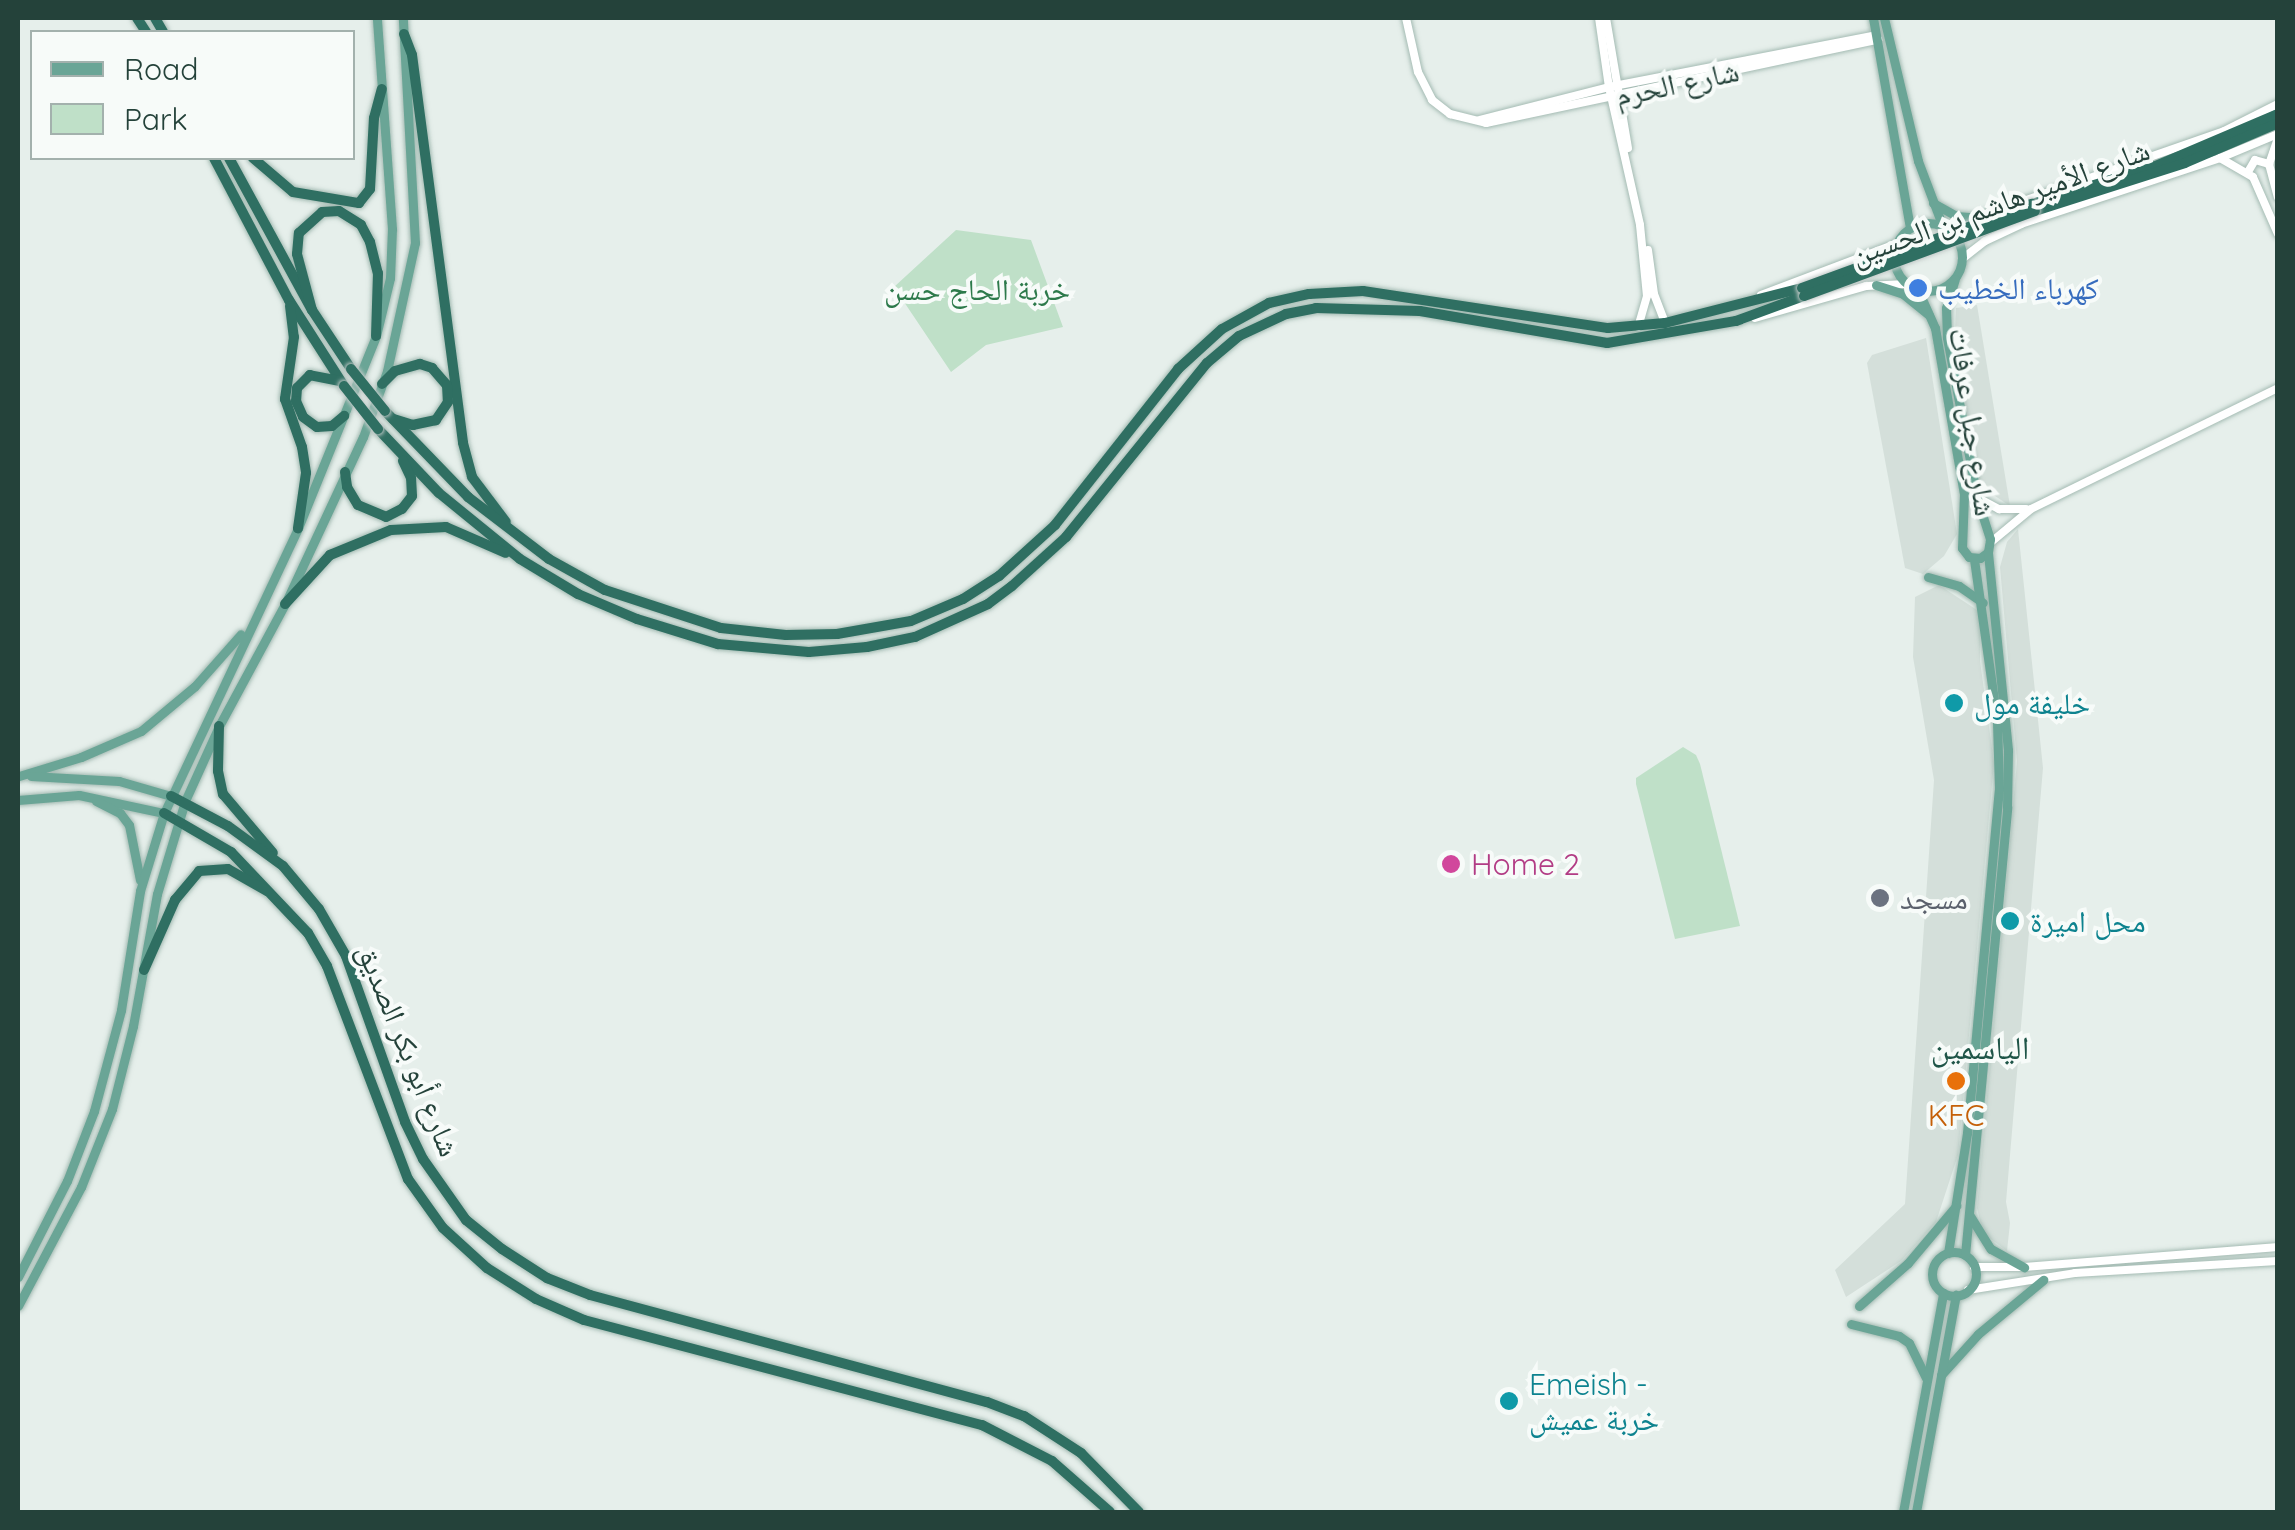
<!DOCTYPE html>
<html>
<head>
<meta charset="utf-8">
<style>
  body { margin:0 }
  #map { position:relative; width:2295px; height:1530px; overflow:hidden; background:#e6efeb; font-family:Quicksand,"Noto Naskh Arabic",sans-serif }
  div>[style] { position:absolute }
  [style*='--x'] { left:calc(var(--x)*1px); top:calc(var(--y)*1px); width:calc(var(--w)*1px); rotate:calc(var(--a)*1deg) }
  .built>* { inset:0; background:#d4dfda }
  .green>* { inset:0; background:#bfe0c8 }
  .roads { filter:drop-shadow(0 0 2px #a4bbb3) drop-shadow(0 0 2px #a4bbb3) }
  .secondary>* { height:8px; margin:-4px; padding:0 4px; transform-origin:4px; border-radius:4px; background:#fff }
  .primary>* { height:9px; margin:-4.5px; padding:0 4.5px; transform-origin:4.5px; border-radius:4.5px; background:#6aa596 }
  .primary>.ring { margin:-4.5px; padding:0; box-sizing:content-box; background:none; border:9px solid #6aa596; border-radius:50% }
  .highway>* { height:10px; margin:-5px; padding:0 5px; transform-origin:5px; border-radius:5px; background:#2f6f62 }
  .bridges { filter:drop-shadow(0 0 2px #c2cac8) drop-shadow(0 0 2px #c2cac8) }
  .highway-bridge>* { height:10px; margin:-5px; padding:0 5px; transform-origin:5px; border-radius:5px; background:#2f6f62 }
  .dots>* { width:28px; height:28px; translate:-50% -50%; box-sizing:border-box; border:5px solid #f7fbf9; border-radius:50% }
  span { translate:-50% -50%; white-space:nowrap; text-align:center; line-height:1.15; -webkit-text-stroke:8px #f7fbf9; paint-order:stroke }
  .street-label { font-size:30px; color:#24423a }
  .shop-label { font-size:30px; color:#366cbe }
  .left { translate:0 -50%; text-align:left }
  .park-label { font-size:30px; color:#2d7a4b }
  .culture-label { font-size:30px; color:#0d838f }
  .hotel-label { font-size:30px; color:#b23c85 }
  .worship-label { font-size:30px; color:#5b616d }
  .food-label { font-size:30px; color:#c56008 }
  .neighbourhood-label { font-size:32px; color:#1f5548 }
  .frame { position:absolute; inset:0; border:20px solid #24423a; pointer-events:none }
  .legend { position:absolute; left:30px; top:30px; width:325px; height:130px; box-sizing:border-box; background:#f7fbf9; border:2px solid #a3b1ad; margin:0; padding:12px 18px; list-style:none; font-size:30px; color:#24423a }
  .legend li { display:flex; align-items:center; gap:20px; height:50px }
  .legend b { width:50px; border:2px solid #a3b1ad }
</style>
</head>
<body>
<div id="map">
  <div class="built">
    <i style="clip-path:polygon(1977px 305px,2010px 506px,1977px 484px,1955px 331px,1956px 308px)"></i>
    <i style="clip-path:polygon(1926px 338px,1957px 534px,1944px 556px,1923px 574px,1905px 568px,1867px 363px,1872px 355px)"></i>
    <i style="clip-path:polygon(2018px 529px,2043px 768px,2006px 1202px,2010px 1223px,2007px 1251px,1983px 1233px,1977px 1208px,2017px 761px,2000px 567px,2007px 542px)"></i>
    <i style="clip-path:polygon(1939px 585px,1980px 612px,1980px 661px,1994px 763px,1958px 1155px,1936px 1222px,1901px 1261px,1846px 1297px,1835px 1270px,1905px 1204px,1934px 780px,1913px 657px,1915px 597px)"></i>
  </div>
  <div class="green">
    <i style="clip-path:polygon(956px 230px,1031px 240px,1063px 327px,986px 345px,951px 372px,894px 287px)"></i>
    <i style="clip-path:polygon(1683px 747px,1696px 755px,1700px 764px,1740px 926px,1675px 939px,1636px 784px,1636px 778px)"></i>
  </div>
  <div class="roads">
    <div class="secondary">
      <i style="--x:1406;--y:18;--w:55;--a:77.5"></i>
      <i style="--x:1418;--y:72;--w:31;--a:63"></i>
      <i style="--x:1432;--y:100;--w:23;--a:38"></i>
      <i style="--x:1450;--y:114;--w:37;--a:14"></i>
      <i style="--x:1486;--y:123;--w:401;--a:-12"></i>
      <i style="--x:1599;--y:18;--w:70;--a:81.8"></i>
      <i style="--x:1609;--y:87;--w:141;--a:77.3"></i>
      <i style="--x:1640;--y:225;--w:71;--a:84.4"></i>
      <i style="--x:1647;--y:296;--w:32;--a:106"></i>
      <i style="--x:1606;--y:18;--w:132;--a:80.4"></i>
      <i style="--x:1480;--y:120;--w:133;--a:-14.3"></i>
      <i style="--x:1609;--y:87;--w:272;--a:-11"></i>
      <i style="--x:2278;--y:138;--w:28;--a:109"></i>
      <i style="--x:2269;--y:164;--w:34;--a:75"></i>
      <i style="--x:2220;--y:158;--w:38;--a:30"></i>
      <i style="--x:2253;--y:177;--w:62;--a:66.3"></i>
      <i style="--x:2248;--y:172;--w:14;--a:-60"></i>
      <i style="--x:2255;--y:160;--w:15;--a:16"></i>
      <i style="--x:1946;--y:228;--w:294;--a:-19.2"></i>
      <i style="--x:2224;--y:131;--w:60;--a:-26.6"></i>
      <i style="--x:1648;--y:250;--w:44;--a:82.2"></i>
      <i style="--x:1654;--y:294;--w:31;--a:69"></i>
      <i style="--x:1962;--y:259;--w:29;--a:-38"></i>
      <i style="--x:1985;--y:241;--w:40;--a:-25"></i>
      <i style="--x:2021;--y:224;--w:210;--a:-18.3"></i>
      <i style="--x:2220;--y:158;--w:63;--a:-22.5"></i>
      <i style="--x:1761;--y:295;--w:144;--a:-20.7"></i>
      <i style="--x:1755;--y:318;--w:116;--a:-16.1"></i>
      <i style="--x:1866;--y:286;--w:40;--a:-2.9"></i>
      <i style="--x:1978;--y:498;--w:24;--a:28"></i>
      <i style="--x:1999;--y:509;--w:27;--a:0"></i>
      <i style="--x:1990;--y:543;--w:53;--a:-39.7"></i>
      <i style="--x:2031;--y:509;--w:275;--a:-26.1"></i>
      <i style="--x:1974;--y:1267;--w:50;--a:0"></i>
      <i style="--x:2024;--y:1267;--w:255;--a:-4.5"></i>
      <i style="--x:1968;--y:1290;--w:108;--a:-9"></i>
      <i style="--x:2075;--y:1273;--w:203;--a:-3.4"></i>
    </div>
    <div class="primary">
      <i style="--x:1873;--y:18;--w:213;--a:80"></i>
      <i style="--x:1884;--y:18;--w:147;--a:76.6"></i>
      <i style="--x:1918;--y:161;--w:71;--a:69.3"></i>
      <i style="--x:1933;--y:203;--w:26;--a:29"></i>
      <i style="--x:1956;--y:216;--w:16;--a:4"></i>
      <i class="ring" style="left:1894px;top:223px;width:59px;height:59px"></i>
      <i style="--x:1876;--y:285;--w:28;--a:18"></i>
      <i style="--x:1903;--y:294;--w:33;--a:39"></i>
      <i style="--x:1918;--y:290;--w:42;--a:65.9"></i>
      <i style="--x:1935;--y:328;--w:169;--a:80.1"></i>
      <i style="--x:1964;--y:494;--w:54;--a:92.1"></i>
      <i style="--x:1962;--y:548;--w:11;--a:52"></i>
      <i style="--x:1969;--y:557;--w:11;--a:5"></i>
      <i style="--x:1980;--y:558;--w:10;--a:-37"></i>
      <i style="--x:1988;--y:552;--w:13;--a:-81"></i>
      <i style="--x:1990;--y:539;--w:43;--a:-107.6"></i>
      <i style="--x:1977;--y:498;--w:164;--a:-100.6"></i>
      <i style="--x:1947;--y:337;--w:29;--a:-92"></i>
      <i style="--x:1946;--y:308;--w:30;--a:-73"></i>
      <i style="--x:1928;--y:577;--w:32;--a:16"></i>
      <i style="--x:1959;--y:586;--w:29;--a:35"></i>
      <i style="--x:19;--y:776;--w:65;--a:-17"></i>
      <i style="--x:81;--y:757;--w:65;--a:-23.4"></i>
      <i style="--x:141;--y:731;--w:70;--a:-39.8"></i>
      <i style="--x:195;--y:686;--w:69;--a:-48.5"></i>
      <i style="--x:31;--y:776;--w:88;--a:3.3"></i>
      <i style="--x:119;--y:781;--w:54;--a:16.1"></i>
      <i style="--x:18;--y:800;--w:61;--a:-4.7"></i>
      <i style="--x:79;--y:795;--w:87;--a:12"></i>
      <i style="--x:96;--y:801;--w:27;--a:27"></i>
      <i style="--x:120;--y:813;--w:15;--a:53"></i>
      <i style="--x:129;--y:825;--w:56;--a:78.7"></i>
      <i style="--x:1970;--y:1216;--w:39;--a:58"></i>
      <i style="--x:1991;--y:1249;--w:38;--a:29"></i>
      <i class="ring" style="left:1932px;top:1252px;width:35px;height:35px"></i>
      <i style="--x:1948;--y:1253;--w:121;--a:-81"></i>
      <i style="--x:1967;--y:1133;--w:345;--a:-84.7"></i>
      <i style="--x:1999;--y:789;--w:68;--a:-91.7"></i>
      <i style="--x:1997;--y:721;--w:164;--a:-98.1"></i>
      <i style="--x:1965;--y:1255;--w:450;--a:-84.6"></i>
      <i style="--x:2007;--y:807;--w:57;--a:-89"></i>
      <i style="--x:2008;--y:750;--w:199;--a:-95.8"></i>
      <i style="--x:18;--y:1277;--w:108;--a:-63"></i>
      <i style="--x:67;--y:1181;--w:75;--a:-68.9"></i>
      <i style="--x:94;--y:1111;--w:105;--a:-75"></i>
      <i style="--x:121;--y:1010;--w:121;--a:-80.9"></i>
      <i style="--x:140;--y:891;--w:82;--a:-72.9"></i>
      <i style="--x:164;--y:813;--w:315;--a:-64.8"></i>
      <i style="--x:298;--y:528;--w:207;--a:-67.9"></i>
      <i style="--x:376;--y:336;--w:60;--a:-76.4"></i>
      <i style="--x:390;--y:278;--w:49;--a:-87.7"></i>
      <i style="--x:392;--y:229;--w:212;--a:-94.1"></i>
      <i style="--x:18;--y:1306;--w:135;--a:-62.1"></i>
      <i style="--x:81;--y:1187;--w:84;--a:-68.3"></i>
      <i style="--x:112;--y:1109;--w:86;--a:-75.8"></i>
      <i style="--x:133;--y:1026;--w:134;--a:-79.7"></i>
      <i style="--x:157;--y:894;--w:97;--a:-73.2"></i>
      <i style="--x:185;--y:801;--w:82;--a:-65.6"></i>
      <i style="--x:219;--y:726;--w:139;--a:-61.6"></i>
      <i style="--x:285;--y:604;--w:184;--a:-65"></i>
      <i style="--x:363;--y:437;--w:70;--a:-70"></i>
      <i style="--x:387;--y:371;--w:131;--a:-77.7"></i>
      <i style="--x:415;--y:243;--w:225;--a:-93.1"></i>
      <i style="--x:1859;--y:1306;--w:65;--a:-41.3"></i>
      <i style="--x:1908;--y:1263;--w:75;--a:-49.9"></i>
      <i style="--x:1851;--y:1324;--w:49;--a:14"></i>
      <i style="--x:1899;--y:1336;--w:12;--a:35"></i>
      <i style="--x:1909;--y:1343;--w:39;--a:64"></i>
      <i style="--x:1941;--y:1375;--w:55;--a:-47.9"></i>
      <i style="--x:1978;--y:1334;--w:85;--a:-39.7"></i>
      <i style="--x:1903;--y:1512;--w:223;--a:-79.6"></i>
      <i style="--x:1916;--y:1512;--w:221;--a:-79.6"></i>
    </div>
    <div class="highway">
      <i style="--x:137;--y:18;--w:17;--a:57"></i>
      <i style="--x:155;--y:18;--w:16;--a:60"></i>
      <i style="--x:404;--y:34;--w:22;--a:69"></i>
      <i style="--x:412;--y:55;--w:391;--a:82.5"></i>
      <i style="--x:463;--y:443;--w:35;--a:75"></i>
      <i style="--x:472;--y:477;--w:56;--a:52.9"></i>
      <i style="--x:214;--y:158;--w:161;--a:62.2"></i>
      <i style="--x:289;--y:300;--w:102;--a:57.4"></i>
      <i style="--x:229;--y:158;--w:173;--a:61.4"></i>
      <i style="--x:312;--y:310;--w:71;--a:56.5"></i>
      <i style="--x:253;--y:158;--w:52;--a:40.4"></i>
      <i style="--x:293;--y:192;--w:67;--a:9.5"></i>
      <i style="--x:359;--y:203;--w:18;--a:-52"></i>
      <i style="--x:370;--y:189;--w:71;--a:-86.8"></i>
      <i style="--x:374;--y:118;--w:30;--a:-75"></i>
      <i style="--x:2032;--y:204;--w:127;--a:-17"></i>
      <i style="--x:2153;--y:167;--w:136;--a:-23"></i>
      <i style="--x:2035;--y:211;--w:157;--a:-17.7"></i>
      <i style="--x:2185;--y:163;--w:101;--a:-23.3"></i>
      <i style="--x:290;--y:306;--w:31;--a:83"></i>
      <i style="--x:294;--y:337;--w:63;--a:98.3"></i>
      <i style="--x:285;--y:399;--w:51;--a:70.5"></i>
      <i style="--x:302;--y:447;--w:26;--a:81"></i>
      <i style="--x:306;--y:473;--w:56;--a:98.3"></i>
      <i style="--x:312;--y:310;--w:58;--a:-105"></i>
      <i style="--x:297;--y:254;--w:21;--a:-85"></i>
      <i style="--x:299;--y:233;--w:31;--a:-42"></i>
      <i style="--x:322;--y:212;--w:17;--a:-3"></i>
      <i style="--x:339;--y:211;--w:26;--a:32"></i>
      <i style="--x:361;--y:225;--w:19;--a:62"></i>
      <i style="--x:370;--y:242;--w:32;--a:76"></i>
      <i style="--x:378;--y:273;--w:63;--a:91.8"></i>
      <i style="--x:340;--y:381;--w:31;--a:-169"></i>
      <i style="--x:310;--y:375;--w:18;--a:135"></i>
      <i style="--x:297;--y:388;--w:13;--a:94"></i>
      <i style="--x:296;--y:401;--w:17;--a:66"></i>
      <i style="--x:303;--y:417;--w:17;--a:36"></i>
      <i style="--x:317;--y:427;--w:15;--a:-4"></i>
      <i style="--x:332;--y:426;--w:16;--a:-40"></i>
      <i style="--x:382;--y:384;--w:18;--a:-45"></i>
      <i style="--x:395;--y:371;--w:26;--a:-16"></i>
      <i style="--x:420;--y:364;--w:13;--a:18"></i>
      <i style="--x:432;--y:368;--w:23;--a:49"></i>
      <i style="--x:447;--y:385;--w:17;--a:87"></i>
      <i style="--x:448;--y:402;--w:22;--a:124"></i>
      <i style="--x:436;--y:420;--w:24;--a:168"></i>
      <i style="--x:413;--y:425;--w:21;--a:-163"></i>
      <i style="--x:385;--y:411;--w:120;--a:46"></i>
      <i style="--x:468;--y:497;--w:102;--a:37.4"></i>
      <i style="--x:549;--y:559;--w:64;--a:29"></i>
      <i style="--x:605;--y:590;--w:122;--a:18.1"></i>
      <i style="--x:721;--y:628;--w:65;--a:6.1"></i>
      <i style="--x:786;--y:635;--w:51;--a:-1.1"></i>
      <i style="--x:837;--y:634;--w:75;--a:-10"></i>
      <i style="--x:911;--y:621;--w:56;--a:-22.9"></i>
      <i style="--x:963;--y:599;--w:43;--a:-32.6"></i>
      <i style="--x:999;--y:576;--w:76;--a:-42.3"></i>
      <i style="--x:1055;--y:525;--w:199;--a:-51.7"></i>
      <i style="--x:1178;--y:369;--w:59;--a:-42.3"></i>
      <i style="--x:1222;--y:329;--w:54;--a:-29"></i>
      <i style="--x:1269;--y:303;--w:41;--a:-12.7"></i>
      <i style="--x:1309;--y:294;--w:54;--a:-3.2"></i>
      <i style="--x:1363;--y:291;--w:248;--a:8.6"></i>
      <i style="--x:1608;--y:328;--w:57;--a:-5"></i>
      <i style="--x:1665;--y:323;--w:141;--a:-14.3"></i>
      <i style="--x:378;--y:429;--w:88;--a:46.4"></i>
      <i style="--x:439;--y:493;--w:104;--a:39.2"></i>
      <i style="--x:520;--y:559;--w:68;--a:31.1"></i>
      <i style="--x:578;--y:594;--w:64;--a:23"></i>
      <i style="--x:637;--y:619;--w:85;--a:17.2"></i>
      <i style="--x:718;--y:644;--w:91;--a:5"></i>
      <i style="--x:809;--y:652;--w:58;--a:-4.9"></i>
      <i style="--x:867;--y:647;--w:49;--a:-11.8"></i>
      <i style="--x:915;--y:637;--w:80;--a:-24.3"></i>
      <i style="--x:988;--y:604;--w:30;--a:-37"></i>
      <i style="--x:1012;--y:586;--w:73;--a:-42.2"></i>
      <i style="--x:1066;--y:537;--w:224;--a:-51"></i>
      <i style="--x:1207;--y:363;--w:42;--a:-40.2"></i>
      <i style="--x:1239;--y:336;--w:52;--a:-25.1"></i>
      <i style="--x:1286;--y:314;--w:31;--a:-11"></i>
      <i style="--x:1316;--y:308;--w:104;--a:1.7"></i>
      <i style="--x:1420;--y:311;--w:190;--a:9.7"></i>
      <i style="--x:1607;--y:343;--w:131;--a:-9.7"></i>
      <i style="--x:1736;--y:321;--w:72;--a:-20.2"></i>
      <i style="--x:345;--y:472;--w:15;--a:82"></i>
      <i style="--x:347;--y:487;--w:21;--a:59"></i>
      <i style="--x:358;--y:505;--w:30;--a:23"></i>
      <i style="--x:386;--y:517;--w:18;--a:-27"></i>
      <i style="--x:402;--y:509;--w:16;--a:-52"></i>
      <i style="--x:412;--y:496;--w:18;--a:-93"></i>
      <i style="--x:411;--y:478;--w:19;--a:-115"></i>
      <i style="--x:285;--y:604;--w:67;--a:-47.4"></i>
      <i style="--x:330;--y:555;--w:66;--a:-22.3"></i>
      <i style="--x:391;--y:530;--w:55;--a:-3.1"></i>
      <i style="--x:446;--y:527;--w:65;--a:23.4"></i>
      <i style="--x:219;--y:726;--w:45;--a:91.3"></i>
      <i style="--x:218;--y:771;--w:24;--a:78"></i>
      <i style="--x:223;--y:794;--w:77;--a:49.7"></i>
      <i style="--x:171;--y:796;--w:64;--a:27.8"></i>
      <i style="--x:228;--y:826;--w:68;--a:36"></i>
      <i style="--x:283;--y:866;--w:56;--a:50.1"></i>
      <i style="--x:319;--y:909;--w:54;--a:60.1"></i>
      <i style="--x:346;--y:956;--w:176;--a:70.4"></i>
      <i style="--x:405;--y:1122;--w:41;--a:64.1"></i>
      <i style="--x:423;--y:1159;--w:75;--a:54.8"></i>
      <i style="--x:466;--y:1220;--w:46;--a:38.9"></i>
      <i style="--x:502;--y:1249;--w:54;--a:32.8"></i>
      <i style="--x:547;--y:1278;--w:46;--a:21.6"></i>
      <i style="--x:590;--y:1295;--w:411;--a:15.1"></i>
      <i style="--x:987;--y:1402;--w:40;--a:21"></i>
      <i style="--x:1024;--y:1416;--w:68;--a:33"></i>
      <i style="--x:1081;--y:1453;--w:83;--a:45.5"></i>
      <i style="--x:164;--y:813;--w:78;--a:30.2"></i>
      <i style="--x:231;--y:852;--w:112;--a:46.5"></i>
      <i style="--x:308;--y:933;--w:38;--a:60"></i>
      <i style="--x:327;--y:966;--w:228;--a:69.2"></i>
      <i style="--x:408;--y:1179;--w:60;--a:54.5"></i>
      <i style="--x:443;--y:1228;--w:59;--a:42.3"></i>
      <i style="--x:487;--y:1268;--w:58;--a:32.3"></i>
      <i style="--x:536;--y:1299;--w:52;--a:23.6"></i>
      <i style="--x:584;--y:1320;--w:412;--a:14.8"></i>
      <i style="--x:982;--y:1425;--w:79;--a:27.2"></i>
      <i style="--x:1052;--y:1461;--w:77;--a:41.3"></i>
      <i style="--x:144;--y:970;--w:77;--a:-66.1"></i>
      <i style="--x:175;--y:900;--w:38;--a:-50"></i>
      <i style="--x:199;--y:871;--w:29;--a:-4"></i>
      <i style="--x:228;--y:869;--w:45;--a:29.4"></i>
    </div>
  </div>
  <div class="bridges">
    <div class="highway-bridge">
      <i style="--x:1802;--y:288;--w:245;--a:-20.1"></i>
      <i style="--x:1804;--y:296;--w:246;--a:-20.2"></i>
      <i style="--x:351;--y:369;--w:54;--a:51"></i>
      <i style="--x:344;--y:386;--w:55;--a:51.7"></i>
    </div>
  </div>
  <div class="dots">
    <i style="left:1918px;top:288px;background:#3f7fe0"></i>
    <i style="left:1954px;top:703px;background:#0f9aa8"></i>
    <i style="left:1451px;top:864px;background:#d1479c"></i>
    <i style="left:1880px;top:898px;background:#6b7280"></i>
    <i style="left:2010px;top:921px;background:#0f9aa8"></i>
    <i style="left:1956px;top:1081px;background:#e8710a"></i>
    <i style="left:1509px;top:1401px;background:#0f9aa8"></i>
  </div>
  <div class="street-label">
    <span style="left:1677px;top:83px;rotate:-12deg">شارع الحرم</span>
    <span style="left:2000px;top:202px;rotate:-20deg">شارع الأمير هاشم بن الحسين</span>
    <span style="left:1973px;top:422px;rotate:82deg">شارع جبل عرفات</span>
    <span style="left:409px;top:1050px;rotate:68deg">شارع أبو بكر الصديق</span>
  </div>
  <div class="shop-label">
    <span class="left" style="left:1938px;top:288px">كهرباء الخطيب</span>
  </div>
  <div class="park-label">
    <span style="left:977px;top:289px">خربة الحاج حسن</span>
  </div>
  <div class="culture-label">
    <span class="left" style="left:1974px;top:703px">خليفة مول</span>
    <span class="left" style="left:2030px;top:921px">محل اميرة</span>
    <span class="left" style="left:1529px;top:1401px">Emeish -<br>خربة عميش</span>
  </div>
  <div class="hotel-label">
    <span class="left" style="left:1471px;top:864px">Home 2</span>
  </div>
  <div class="worship-label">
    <span class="left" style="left:1900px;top:898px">مسجد</span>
  </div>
  <div class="food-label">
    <span style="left:1956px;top:1115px">KFC</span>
  </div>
  <div class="neighbourhood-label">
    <span style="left:1980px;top:1047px">الياسمين</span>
  </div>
  <div class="frame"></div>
  <ul class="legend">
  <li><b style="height:12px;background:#6aa596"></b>Road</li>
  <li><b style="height:28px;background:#bfe0c8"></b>Park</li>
  </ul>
</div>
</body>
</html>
